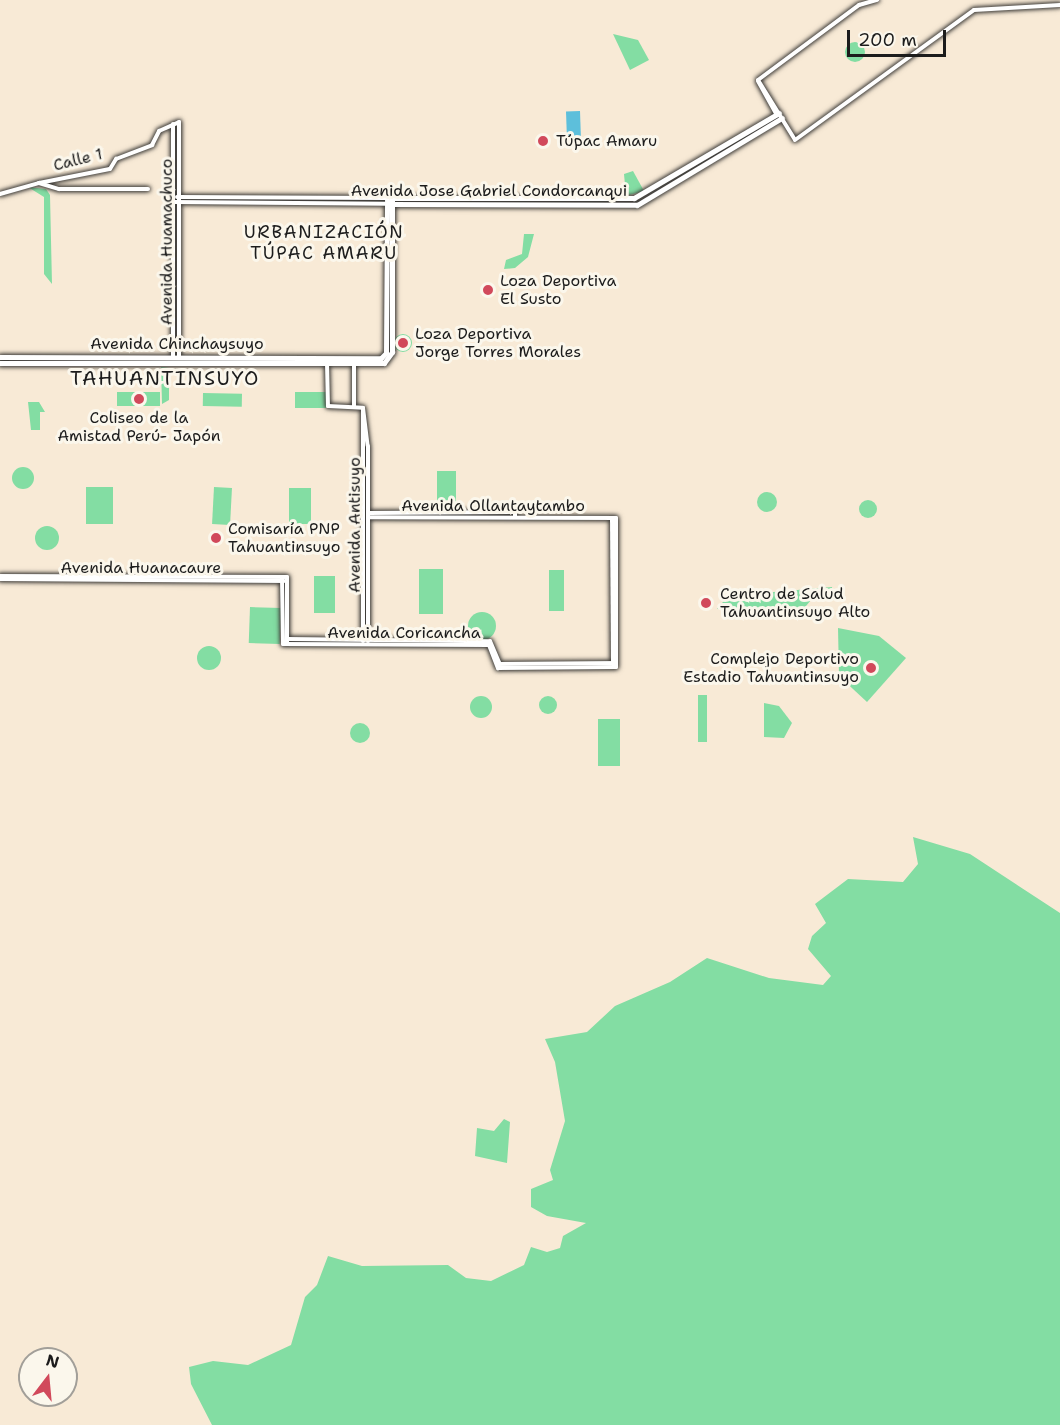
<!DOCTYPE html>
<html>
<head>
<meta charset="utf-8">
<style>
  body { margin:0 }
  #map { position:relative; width:1060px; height:1425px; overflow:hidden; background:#f8ead6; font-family:"Shantell Sans",sans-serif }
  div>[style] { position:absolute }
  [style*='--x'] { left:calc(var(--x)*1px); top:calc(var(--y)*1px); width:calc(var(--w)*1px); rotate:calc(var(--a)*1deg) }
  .green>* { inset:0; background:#83dda3; transform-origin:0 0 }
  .round { border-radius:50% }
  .water>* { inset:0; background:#5dbfdb; transform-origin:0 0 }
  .roads { filter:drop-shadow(0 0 2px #3d3b38) drop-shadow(0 0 2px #3d3b38) }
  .minor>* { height:4px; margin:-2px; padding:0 2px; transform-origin:2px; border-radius:2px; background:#fff }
  .major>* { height:5px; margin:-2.5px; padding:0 2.5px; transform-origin:2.5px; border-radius:2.5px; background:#fff }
  .dots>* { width:16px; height:16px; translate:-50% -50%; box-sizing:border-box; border:3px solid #fbf7ec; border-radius:50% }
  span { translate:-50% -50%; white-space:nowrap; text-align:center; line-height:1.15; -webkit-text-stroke:6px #fbf7ec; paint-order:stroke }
  .poi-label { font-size:16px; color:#1c1c1c }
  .left { translate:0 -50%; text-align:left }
  .right { translate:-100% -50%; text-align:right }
  .street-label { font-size:16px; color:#1c1c1c }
  .neighbourhood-label { font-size:18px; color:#1c1c1c; letter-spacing:1.5px }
  .quarter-label { font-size:20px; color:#1c1c1c; letter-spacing:1.5px }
  .north { position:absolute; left:18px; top:1347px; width:60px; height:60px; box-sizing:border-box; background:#fbf7ec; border:2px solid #a29f99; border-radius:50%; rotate:16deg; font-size:16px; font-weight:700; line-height:24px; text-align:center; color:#1c1c1c }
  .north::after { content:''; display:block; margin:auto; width:21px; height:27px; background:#d1495b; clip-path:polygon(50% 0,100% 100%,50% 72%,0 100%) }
  .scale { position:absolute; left:847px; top:30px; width:99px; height:27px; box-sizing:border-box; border:3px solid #1c1c1c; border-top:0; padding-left:8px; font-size:18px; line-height:21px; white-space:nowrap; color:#1c1c1c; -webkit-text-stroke:4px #fbf7ec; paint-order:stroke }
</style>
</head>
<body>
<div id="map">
  <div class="green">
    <i style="clip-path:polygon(613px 34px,638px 40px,649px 60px,630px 70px)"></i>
    <i class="round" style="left:845px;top:42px;width:20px;height:20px"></i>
    <i style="clip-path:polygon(633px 171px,644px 191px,626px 196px,624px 174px)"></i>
    <i style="clip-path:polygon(28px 187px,46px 189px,50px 195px,52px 284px,44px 274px,44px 197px)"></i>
    <i style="clip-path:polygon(524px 234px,534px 234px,528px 257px,515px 268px,504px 269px,506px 260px,522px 254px)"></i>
    <i class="round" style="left:394px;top:334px;width:18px;height:18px"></i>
    <i style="clip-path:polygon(161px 367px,169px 368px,169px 400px,162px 404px)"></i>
    <i style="left:117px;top:392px;width:43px;height:14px"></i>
    <i style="left:295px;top:392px;width:31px;height:16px"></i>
    <i style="left:203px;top:393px;width:39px;height:13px;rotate:1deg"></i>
    <i style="clip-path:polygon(28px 402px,39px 402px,45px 412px,40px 412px,40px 430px,31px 430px)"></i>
    <i class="round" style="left:12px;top:467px;width:22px;height:22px"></i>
    <i style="left:437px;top:471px;width:19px;height:32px"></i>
    <i style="left:86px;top:487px;width:27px;height:37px"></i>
    <i style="left:214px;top:487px;width:18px;height:37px;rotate:3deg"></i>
    <i style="left:289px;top:488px;width:22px;height:36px"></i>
    <i class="round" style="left:757px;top:492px;width:20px;height:20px"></i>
    <i class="round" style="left:859px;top:500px;width:18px;height:18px"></i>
    <i class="round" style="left:35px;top:526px;width:24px;height:24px"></i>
    <i style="left:419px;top:569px;width:24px;height:45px"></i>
    <i style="left:549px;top:570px;width:15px;height:41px"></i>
    <i style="left:314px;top:576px;width:21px;height:37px"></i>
    <i style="clip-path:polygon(832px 587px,833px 600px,811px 600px,801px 612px,717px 609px,728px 596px)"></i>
    <i style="left:250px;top:607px;width:31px;height:36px;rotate:2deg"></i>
    <i class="round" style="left:468px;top:612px;width:28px;height:28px"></i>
    <i style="clip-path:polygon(838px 628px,879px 636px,906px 658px,867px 702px,839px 676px)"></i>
    <i class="round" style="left:197px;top:646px;width:24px;height:24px"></i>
    <i style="left:698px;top:695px;width:9px;height:47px"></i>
    <i class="round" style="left:539px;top:696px;width:18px;height:18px"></i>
    <i class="round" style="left:470px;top:696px;width:22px;height:22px"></i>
    <i style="clip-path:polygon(764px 703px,779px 706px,792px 723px,784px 738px,764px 737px)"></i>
    <i style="left:598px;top:719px;width:22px;height:47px"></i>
    <i class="round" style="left:350px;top:723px;width:20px;height:20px"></i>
    <i style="clip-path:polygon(913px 837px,970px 854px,1060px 913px,1060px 1425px,212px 1425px,191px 1384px,189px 1367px,213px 1361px,248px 1365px,291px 1345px,305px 1297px,317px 1285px,328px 1256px,362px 1266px,448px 1265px,466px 1278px,491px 1281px,524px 1265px,531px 1247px,547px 1252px,560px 1248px,563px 1236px,586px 1223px,547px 1216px,531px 1207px,531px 1189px,553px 1180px,550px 1170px,565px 1121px,555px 1062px,545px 1039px,587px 1032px,615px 1006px,670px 982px,707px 958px,769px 978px,823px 985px,831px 976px,808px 949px,812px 936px,826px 923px,815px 904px,848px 879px,903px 882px,918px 864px)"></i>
    <i style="clip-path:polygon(504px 1119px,510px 1122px,507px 1163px,475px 1156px,477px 1128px,494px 1131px)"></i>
  </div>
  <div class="water">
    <i style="left:580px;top:111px;width:25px;height:14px;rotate:88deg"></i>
  </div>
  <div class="roads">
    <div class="minor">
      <i style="--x:758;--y:80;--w:70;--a:58.3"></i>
      <i style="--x:795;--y:140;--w:221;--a:-36"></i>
      <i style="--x:974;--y:10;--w:86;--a:-3.3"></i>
      <i style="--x:758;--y:80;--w:126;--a:-36.6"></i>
      <i style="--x:859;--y:5;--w:19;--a:-16"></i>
      <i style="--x:758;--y:81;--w:38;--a:61"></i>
      <i style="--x:173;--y:124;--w:233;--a:90"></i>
      <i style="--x:39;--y:183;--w:72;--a:-11.2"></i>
      <i style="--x:110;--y:169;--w:12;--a:-59"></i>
      <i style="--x:116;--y:159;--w:39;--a:-21"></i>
      <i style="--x:152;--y:145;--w:16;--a:-63"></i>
      <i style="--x:159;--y:131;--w:22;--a:-24"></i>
      <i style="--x:179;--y:122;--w:236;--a:90"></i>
      <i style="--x:0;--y:194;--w:41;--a:-15.8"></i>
      <i style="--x:39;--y:183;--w:21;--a:17"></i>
      <i style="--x:59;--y:189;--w:89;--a:0"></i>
      <i style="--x:177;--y:197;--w:210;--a:0.3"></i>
      <i style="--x:173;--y:202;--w:214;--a:0.5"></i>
      <i style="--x:327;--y:363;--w:43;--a:88.7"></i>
      <i style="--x:328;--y:406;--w:35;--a:3"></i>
      <i style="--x:354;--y:407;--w:44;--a:-90"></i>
      <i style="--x:363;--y:408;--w:38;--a:83"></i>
      <i style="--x:368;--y:446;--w:195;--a:90"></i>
      <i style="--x:363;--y:408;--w:233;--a:90"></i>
      <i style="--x:369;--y:513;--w:146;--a:-0.4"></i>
      <i style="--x:515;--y:512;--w:5;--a:90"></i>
      <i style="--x:612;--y:518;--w:145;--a:89.6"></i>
      <i style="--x:0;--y:576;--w:287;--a:0.2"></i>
      <i style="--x:287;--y:577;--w:67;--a:90"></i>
      <i style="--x:282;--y:577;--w:67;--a:89.1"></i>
      <i style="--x:283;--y:644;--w:206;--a:0.3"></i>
      <i style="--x:489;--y:645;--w:25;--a:69"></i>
      <i style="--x:498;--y:668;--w:118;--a:-0.5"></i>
      <i style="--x:616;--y:667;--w:149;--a:-90"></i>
      <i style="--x:616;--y:518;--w:247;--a:-179.8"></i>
      <i style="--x:0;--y:579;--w:284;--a:0.4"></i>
      <i style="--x:287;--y:639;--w:203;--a:0.6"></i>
      <i style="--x:490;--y:641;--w:25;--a:67"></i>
      <i style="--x:500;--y:664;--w:116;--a:-0.5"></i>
    </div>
    <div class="major">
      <i style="--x:391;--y:204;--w:246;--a:0.2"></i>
      <i style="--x:637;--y:205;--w:169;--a:-31"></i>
      <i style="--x:0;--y:357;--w:381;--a:0.2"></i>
      <i style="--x:381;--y:358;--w:7;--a:-45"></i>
      <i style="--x:386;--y:353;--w:155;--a:-89.6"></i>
      <i style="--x:387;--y:198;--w:247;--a:0"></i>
      <i style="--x:634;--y:198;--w:168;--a:-30.4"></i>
      <i style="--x:0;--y:363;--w:384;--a:0"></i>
      <i style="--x:384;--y:363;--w:14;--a:-54"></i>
      <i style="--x:392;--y:352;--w:154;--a:-90"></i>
    </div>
  </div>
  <div class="dots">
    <i style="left:543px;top:141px;background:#d1495b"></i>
    <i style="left:488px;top:290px;background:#d1495b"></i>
    <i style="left:403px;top:343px;background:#d1495b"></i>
    <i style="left:139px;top:399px;background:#d1495b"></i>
    <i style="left:216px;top:538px;background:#d1495b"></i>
    <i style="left:706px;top:603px;background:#d1495b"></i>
    <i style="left:871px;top:668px;background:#d1495b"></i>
  </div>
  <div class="poi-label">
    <span class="left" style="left:556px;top:141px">Túpac Amaru</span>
    <span class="left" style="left:500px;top:290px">Loza Deportiva<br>El Susto</span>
    <span class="left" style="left:415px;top:343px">Loza Deportiva<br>Jorge Torres Morales</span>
    <span style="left:139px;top:427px">Coliseo de la<br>Amistad Perú- Japón</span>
    <span class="left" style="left:228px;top:538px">Comisaría PNP<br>Tahuantinsuyo</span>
    <span class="left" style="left:720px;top:603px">Centro de Salud<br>Tahuantinsuyo Alto</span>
    <span class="right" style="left:859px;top:668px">Complejo Deportivo<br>Estadio Tahuantinsuyo</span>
  </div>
  <div class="street-label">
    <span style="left:78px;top:160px;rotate:-14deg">Calle 1</span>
    <span style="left:489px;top:191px">Avenida Jose Gabriel Condorcanqui</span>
    <span style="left:167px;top:242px;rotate:-90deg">Avenida Huamachuco</span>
    <span style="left:177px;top:344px">Avenida Chinchaysuyo</span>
    <span style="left:493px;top:506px">Avenida Ollantaytambo</span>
    <span style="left:355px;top:525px;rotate:-90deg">Avenida Antisuyo</span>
    <span style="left:141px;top:568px">Avenida Huanacaure</span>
    <span style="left:404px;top:633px">Avenida Coricancha</span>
  </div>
  <div class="neighbourhood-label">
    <span style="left:324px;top:243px">URBANIZACIÓN<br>TÚPAC AMARU</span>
  </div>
  <div class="quarter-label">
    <span style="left:165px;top:378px">TAHUANTINSUYO</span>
  </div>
  <div class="north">N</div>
  <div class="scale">200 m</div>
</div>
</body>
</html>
